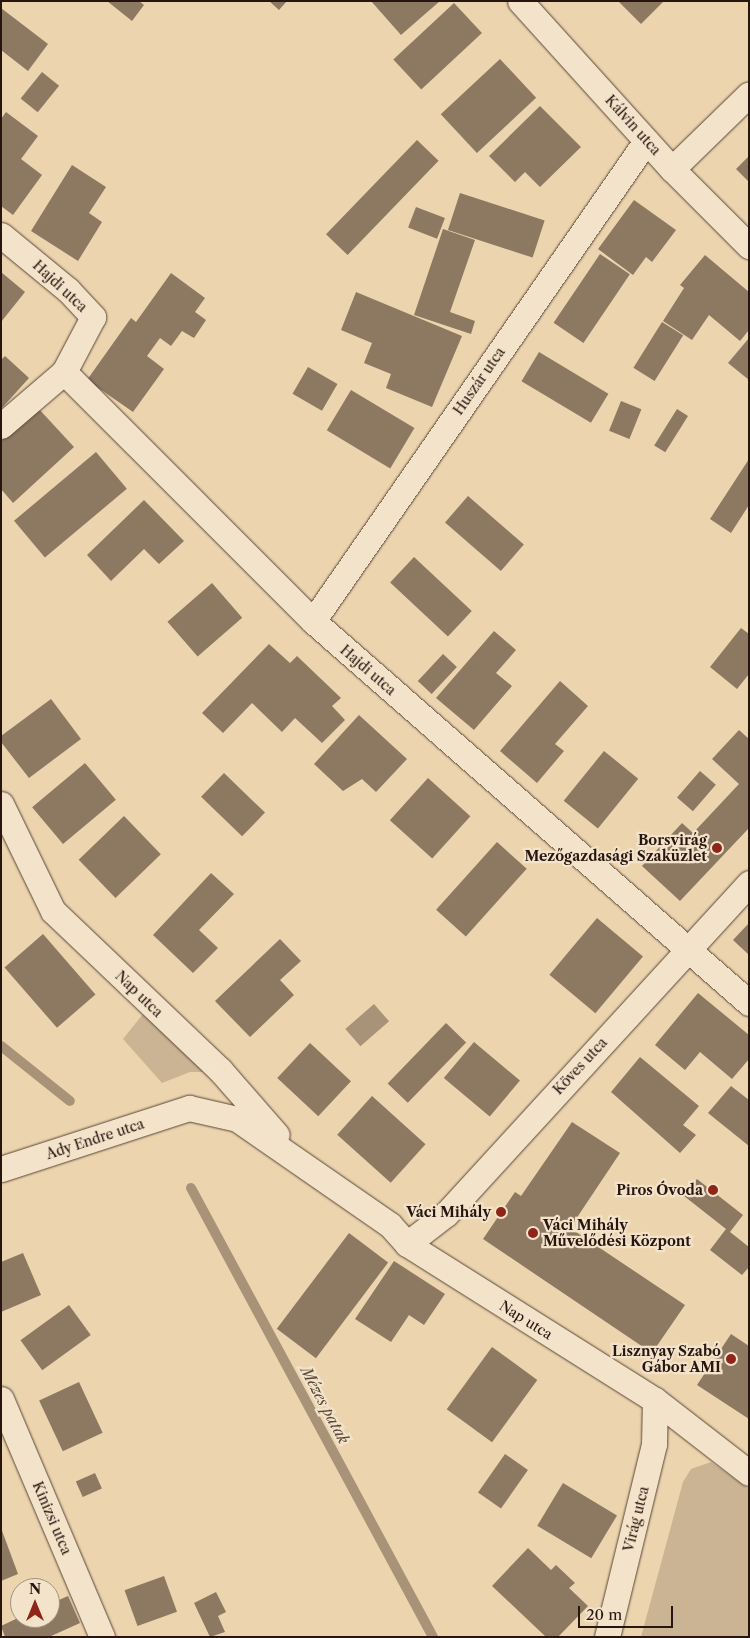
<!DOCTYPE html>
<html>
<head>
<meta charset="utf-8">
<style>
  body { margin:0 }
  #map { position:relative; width:750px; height:1638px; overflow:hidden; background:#ecd4ae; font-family:"Libre Caslon Text",serif }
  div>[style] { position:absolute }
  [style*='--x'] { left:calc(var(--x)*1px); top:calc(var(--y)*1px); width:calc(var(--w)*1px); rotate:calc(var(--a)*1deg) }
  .green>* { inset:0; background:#cbb493 }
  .water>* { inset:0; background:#a99378; transform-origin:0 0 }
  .stream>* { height:10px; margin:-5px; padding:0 5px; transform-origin:5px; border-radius:5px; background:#a99378 }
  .building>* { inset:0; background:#8d7862; transform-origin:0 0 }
  .roads { filter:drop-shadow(0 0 1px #584537) drop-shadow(0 0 1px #584537) }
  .minor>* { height:25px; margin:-12.5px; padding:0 12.5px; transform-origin:12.5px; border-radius:12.5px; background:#f3e3ca }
  .dots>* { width:14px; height:14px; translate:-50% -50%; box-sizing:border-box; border:2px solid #f3e3ca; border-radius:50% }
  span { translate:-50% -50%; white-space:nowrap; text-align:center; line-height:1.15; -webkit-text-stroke:4.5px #f3e3ca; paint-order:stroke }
  .street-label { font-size:14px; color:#27150f }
  .poi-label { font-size:14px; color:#27150f; font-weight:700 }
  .right { translate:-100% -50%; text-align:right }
  .left { translate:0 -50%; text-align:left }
  .water-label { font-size:15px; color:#5b4739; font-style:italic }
  .frame { position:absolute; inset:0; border:2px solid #27150f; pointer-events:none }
  .north { position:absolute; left:10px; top:1578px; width:50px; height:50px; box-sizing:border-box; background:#f3e3ca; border:1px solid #a1917f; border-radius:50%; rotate:0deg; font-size:14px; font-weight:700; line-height:20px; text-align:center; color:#27150f }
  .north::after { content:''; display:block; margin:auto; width:18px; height:22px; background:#8f2418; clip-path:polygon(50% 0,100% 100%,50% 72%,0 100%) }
  .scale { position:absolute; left:578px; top:1606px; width:95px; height:22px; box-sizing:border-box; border:2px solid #27150f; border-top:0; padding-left:6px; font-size:15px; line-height:18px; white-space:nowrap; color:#27150f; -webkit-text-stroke:4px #f3e3ca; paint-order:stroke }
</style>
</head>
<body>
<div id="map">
  <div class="green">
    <i style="clip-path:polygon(143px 1014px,209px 1072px,190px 1072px,162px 1083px,123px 1039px)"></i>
    <i style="clip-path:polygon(711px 1462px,749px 1489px,749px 1637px,641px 1637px,683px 1482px,691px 1469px)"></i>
  </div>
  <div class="water">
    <i style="left:374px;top:1004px;width:23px;height:38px;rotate:49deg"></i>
  </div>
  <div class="stream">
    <i style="--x:1;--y:1046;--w:88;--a:38.6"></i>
    <i style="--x:191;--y:1188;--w:510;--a:61.68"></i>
  </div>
  <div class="building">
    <i style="clip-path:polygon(107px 1px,139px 1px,144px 5px,132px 21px)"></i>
    <i style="clip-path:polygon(269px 1px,287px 1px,279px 10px)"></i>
    <i style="clip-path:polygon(371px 1px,440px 1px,401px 35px)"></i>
    <i style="clip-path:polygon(618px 1px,664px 1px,641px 24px)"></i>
    <i style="left:454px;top:3px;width:41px;height:83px;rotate:47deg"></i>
    <i style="clip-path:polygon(1px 8px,48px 44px,28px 71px,1px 50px)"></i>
    <i style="left:500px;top:59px;width:53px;height:81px;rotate:47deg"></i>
    <i style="left:42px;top:72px;width:22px;height:34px;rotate:39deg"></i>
    <i style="clip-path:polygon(540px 106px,581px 147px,540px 187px,525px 172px,515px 182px,489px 156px)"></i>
    <i style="clip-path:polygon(6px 112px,38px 136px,21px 159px,42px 175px,13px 215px,1px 206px,1px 119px)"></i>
    <i style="left:417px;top:140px;width:30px;height:131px;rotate:44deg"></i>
    <i style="clip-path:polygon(749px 156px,749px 182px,736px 169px)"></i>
    <i style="clip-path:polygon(72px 165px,106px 187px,89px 213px,102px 222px,78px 261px,31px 231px)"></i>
    <i style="left:460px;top:193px;width:89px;height:39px;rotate:18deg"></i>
    <i style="clip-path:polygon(634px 200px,676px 230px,652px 262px,646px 257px,633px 275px,598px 249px)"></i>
    <i style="left:416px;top:207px;width:31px;height:22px;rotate:21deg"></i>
    <i style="clip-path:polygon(443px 229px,475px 240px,450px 312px,475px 321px,471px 334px,414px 315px)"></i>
    <i style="left:600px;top:254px;width:36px;height:83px;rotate:34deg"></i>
    <i style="clip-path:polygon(705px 255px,749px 292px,749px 330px,740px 341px,709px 315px,692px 340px,663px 321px,684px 288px,680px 285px)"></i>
    <i style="clip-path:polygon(1px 272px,25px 292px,1px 322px)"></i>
    <i style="clip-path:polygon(171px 273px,205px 298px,195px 312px,206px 320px,194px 338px,182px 331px,171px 346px,160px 338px,147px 356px,164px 369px,133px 412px,87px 380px,131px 318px,136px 322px)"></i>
    <i style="clip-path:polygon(356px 292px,462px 336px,432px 407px,386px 388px,391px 374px,364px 363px,372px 343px,341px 330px)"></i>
    <i style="left:662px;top:322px;width:25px;height:54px;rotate:32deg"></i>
    <i style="clip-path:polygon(749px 338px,749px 380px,728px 363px)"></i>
    <i style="left:539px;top:352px;width:81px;height:34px;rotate:31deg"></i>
    <i style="clip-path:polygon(5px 356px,29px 378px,1px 409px,1px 360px)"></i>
    <i style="left:308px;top:367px;width:34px;height:31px;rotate:30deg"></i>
    <i style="left:351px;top:390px;width:74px;height:47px;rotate:31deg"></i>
    <i style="left:621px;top:401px;width:22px;height:32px;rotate:22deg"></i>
    <i style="clip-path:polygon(38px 408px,74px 447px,13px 503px,1px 489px,1px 441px)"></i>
    <i style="left:677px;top:409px;width:13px;height:43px;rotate:32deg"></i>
    <i style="left:96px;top:452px;width:48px;height:107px;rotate:50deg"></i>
    <i style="clip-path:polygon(749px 459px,749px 505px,731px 533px,710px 519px)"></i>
    <i style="left:468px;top:496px;width:74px;height:35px;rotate:41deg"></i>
    <i style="clip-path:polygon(144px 500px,184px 541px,159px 564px,144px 549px,111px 581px,87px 555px)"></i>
    <i style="left:414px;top:557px;width:79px;height:35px;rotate:43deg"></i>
    <i style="left:212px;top:583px;width:46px;height:59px;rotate:49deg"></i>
    <i style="clip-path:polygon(741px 628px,749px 634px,749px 674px,737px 689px,710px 667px)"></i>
    <i style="clip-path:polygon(494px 631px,516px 650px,496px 673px,512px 686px,474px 730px,436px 698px)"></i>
    <i style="clip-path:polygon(269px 644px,290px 663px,297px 656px,341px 698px,332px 706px,345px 720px,322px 743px,295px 718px,282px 732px,252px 703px,223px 733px,202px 713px)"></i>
    <i style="left:443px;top:654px;width:19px;height:37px;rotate:43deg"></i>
    <i style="clip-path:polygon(560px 681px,588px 706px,555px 744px,564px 751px,537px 783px,500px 751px)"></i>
    <i style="clip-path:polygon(51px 699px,81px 739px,29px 778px,1px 742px,1px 736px)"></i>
    <i style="clip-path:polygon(359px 715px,407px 759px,376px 792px,362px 779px,343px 791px,314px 764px)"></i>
    <i style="clip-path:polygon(739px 730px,749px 739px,749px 828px,680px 901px,642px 866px,682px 823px,693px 833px,739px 784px,712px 759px)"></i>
    <i style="left:604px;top:751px;width:44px;height:64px;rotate:39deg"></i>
    <i style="left:85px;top:763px;width:48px;height:69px;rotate:50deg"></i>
    <i style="left:700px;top:771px;width:21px;height:35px;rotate:41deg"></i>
    <i style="left:224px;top:773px;width:57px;height:33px;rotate:44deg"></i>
    <i style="left:428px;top:778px;width:57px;height:57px;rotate:42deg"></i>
    <i style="left:124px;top:816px;width:53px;height:63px;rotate:46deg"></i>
    <i style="left:497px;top:842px;width:40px;height:91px;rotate:42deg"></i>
    <i style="clip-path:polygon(211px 873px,234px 894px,199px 930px,218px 948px,193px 973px,153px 935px)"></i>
    <i style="left:597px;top:918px;width:60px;height:74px;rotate:40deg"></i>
    <i style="clip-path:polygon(749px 923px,749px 955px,733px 940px)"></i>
    <i style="left:43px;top:934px;width:80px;height:51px;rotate:49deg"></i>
    <i style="clip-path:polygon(280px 939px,301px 961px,280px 980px,294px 995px,250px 1037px,215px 1001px)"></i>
    <i style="clip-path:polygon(698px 993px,749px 1035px,749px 1059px,732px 1079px,700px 1052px,685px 1070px,655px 1045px)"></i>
    <i style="left:446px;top:1023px;width:28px;height:84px;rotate:44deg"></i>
    <i style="left:474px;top:1042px;width:60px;height:47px;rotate:40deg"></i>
    <i style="left:310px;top:1043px;width:56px;height:48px;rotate:43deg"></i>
    <i style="clip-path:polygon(640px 1057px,699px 1106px,683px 1125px,696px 1135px,680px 1153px,611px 1092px)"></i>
    <i style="clip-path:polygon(731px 1086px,749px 1100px,749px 1146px,708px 1113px)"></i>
    <i style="left:372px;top:1096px;width:72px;height:52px;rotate:42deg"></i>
    <i style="clip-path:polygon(572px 1122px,620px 1153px,570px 1228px,685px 1305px,652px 1353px,483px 1239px,515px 1192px,521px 1196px)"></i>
    <i style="clip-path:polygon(697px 1179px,743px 1215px,730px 1232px,749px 1247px,749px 1267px,742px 1275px,710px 1250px,726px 1229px,684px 1196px)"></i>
    <i style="left:349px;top:1233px;width:49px;height:120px;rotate:37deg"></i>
    <i style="clip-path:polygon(23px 1253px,41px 1295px,1px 1312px,1px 1262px)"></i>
    <i style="clip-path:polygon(394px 1261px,445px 1294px,424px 1325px,409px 1315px,391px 1342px,355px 1319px)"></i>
    <i style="left:69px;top:1305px;width:37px;height:60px;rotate:54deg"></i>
    <i style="clip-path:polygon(731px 1334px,749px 1346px,749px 1419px,697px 1385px)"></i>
    <i style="left:492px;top:1347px;width:56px;height:77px;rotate:36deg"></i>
    <i style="left:79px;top:1382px;width:56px;height:44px;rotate:65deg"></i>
    <i style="left:505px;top:1454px;width:28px;height:47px;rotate:35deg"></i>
    <i style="left:95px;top:1473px;width:17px;height:21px;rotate:66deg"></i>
    <i style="left:563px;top:1483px;width:63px;height:50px;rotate:31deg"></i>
    <i style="clip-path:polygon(1px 1528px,18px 1574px,1px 1581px)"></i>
    <i style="clip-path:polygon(528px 1548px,551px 1570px,556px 1565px,575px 1583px,569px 1588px,588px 1606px,558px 1637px,546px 1637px,492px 1586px)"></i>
    <i style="left:164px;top:1576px;width:38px;height:42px;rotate:70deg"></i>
    <i style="clip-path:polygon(216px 1592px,226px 1612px,218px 1616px,225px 1632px,210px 1637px,194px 1603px)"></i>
    <i style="clip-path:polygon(68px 1596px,80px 1623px,49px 1637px,5px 1637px,1px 1626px,20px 1617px,50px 1618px,50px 1604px)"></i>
  </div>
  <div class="roads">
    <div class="minor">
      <i style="--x:520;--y:1;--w:227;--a:47.9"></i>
      <i style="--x:672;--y:169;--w:109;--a:45"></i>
      <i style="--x:672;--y:169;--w:107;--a:-44.2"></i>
      <i style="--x:1;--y:235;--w:87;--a:39.4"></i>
      <i style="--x:68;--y:290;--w:37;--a:47"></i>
      <i style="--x:93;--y:317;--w:62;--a:117.8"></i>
      <i style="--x:64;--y:372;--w:83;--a:139.4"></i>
      <i style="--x:64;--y:372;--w:352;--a:45"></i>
      <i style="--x:313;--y:621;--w:580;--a:41.22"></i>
      <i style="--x:313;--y:621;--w:584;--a:-55.25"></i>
      <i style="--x:1;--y:804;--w:119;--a:64.1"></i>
      <i style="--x:53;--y:911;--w:231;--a:43.6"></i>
      <i style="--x:220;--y:1070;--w:86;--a:48.8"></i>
      <i style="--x:1;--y:1169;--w:198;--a:-18"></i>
      <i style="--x:189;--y:1108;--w:49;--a:12.9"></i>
      <i style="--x:237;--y:1119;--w:186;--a:34.7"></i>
      <i style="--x:390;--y:1225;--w:25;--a:48"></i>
      <i style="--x:407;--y:1244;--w:293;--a:32.2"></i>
      <i style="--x:655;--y:1400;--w:119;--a:37.8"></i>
      <i style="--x:407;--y:1244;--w:49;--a:-37.6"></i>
      <i style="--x:446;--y:1214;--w:449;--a:-47.5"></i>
      <i style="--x:1;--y:1399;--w:259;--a:67"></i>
      <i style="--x:607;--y:1637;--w:199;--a:-76.3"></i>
      <i style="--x:654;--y:1444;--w:44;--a:-88.7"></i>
    </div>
  </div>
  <div class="dots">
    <i style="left:717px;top:848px;background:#8f2418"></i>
    <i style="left:713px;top:1190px;background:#8f2418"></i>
    <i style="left:501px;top:1212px;background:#8f2418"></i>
    <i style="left:533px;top:1233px;background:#8f2418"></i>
    <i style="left:731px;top:1359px;background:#8f2418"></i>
  </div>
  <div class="street-label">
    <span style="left:633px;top:125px;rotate:48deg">Kálvin utca</span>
    <span style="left:60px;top:286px;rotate:43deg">Hajdi utca</span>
    <span style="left:479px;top:381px;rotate:-55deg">Huszár utca</span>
    <span style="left:368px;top:670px;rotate:41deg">Hajdi utca</span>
    <span style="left:139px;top:994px;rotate:44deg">Nap utca</span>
    <span style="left:580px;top:1066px;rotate:-47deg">Köves utca</span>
    <span style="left:95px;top:1139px;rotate:-18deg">Ady Endre utca</span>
    <span style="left:526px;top:1320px;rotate:32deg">Nap utca</span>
    <span style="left:52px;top:1518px;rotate:67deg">Kinizsi utca</span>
    <span style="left:636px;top:1519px;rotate:-76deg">Virág utca</span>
  </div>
  <div class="poi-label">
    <span class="right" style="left:707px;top:848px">Borsvirág<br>Mezőgazdasági Szaküzlet</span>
    <span class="right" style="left:703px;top:1190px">Piros Óvoda</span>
    <span class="right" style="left:491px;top:1212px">Váci Mihály</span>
    <span class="left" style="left:543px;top:1233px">Váci Mihály<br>Művelődési Központ</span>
    <span class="right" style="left:721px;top:1359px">Lisznyay Szabó<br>Gábor AMI</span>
  </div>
  <div class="water-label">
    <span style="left:325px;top:1405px;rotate:62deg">Mézes patak</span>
  </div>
  <div class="frame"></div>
  <div class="north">N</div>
  <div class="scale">20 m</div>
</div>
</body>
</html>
